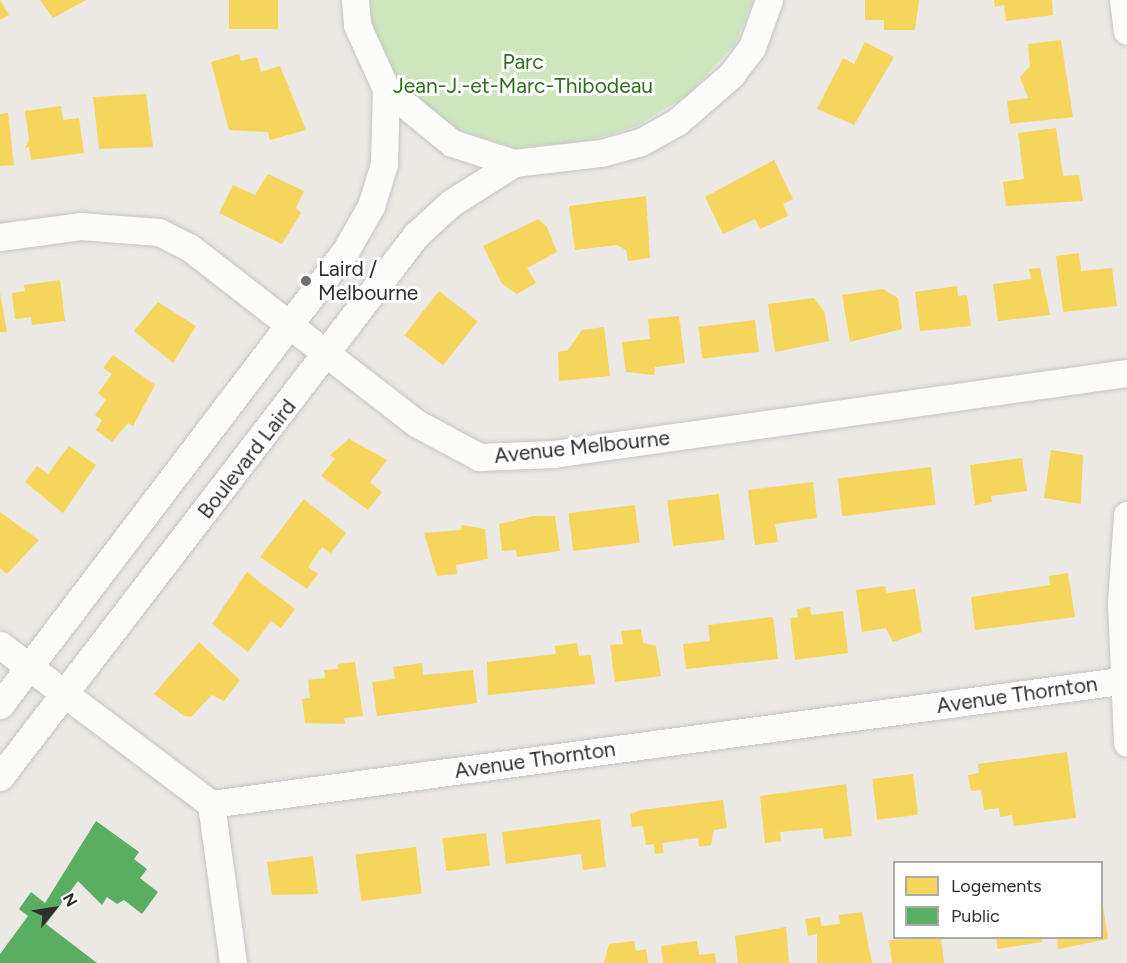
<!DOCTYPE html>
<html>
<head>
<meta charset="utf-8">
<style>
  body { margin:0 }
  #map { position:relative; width:1127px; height:963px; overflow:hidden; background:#ece8e4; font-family:Figtree,sans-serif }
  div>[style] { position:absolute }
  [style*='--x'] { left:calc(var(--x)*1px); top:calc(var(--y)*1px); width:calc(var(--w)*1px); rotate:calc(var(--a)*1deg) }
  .green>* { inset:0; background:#cee6be }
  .homes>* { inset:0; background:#f6d55c; transform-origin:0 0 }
  .public>* { inset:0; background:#5aae61 }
  .roads { filter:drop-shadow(0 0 2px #c5c4c5) drop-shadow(0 0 2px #c5c4c5) }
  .street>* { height:27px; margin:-13.5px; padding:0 13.5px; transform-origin:13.5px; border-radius:13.5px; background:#fcfcfb }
  .dots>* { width:16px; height:16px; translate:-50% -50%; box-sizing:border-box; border:3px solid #fff; border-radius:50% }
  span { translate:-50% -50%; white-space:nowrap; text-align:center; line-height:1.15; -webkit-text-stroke:6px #fff; paint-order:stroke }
  .park-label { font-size:21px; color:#2c6e1b }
  .poi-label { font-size:21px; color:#2e2e2e }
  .left { translate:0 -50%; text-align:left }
  .street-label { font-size:21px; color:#2e2e2e }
  .legend { position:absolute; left:893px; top:861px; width:210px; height:78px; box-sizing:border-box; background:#fff; border:2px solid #ababab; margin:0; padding:8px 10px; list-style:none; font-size:18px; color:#2e2e2e }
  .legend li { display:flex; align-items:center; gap:12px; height:30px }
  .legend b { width:30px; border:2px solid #ababab }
  .north { position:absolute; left:24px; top:879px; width:60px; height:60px; -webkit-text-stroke:4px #fff; paint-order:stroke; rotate:60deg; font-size:16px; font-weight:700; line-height:24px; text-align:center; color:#2e2e2e }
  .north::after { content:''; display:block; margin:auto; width:21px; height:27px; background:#2e2e2e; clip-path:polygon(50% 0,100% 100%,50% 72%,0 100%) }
</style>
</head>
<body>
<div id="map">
  <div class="green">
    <i style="clip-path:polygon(368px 0,753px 0,735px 44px,688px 95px,635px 127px,586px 141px,526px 147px,514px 163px,510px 146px,460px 131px,386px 89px)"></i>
  </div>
  <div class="homes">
    <i style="clip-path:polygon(0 0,9px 15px,0 20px)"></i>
    <i style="clip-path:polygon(40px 0,86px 0,53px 18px)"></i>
    <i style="left:229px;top:0;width:49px;height:29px"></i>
    <i style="clip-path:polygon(865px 0,919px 0,915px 30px,884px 30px,884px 20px,865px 20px)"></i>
    <i style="clip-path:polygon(994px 0,1052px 0,1053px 15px,1006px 21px,1004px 5px,995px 7px)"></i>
    <i style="clip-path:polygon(1061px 40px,1073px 117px,1010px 124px,1007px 101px,1028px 98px,1020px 77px,1030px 66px,1028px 44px)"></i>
    <i style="clip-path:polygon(865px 42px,894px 57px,854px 125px,817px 109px,843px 58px,854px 64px)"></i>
    <i style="clip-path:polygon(239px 54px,241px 61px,257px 57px,261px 72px,280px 66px,306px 130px,270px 140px,268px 132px,229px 130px,211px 62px)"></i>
    <i style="clip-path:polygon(146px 94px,153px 147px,99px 149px,93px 97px)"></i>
    <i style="clip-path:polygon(61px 106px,63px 120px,79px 118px,84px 153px,31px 160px,29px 147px,25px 148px,29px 140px,25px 111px)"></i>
    <i style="clip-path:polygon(8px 113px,14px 165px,0 166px,0 114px)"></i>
    <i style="clip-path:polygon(1056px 128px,1063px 176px,1079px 175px,1083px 201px,1006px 206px,1003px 182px,1024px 179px,1018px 133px)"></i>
    <i style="clip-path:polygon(774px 160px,793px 199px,783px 204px,788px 216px,760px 229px,755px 219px,723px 234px,705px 197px)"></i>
    <i style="clip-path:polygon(268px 174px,304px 191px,296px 208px,301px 213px,282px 244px,219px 213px,233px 185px,255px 195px)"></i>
    <i style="clip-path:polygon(646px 196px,650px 258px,628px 261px,626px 250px,617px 245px,575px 250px,569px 206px)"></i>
    <i style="clip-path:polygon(538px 219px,547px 227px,557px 252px,527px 268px,536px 283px,517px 294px,502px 284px,483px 246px)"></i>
    <i style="clip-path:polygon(1079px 253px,1081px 271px,1112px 268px,1117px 306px,1063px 312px,1056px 256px)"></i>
    <i style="clip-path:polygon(1040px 268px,1050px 315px,998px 321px,993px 284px,1031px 279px,1029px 269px)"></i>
    <i style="clip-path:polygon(60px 280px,65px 321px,32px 325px,31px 317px,15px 319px,12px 293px,25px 291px,24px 285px)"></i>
    <i style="clip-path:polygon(957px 286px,958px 296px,967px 295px,971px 326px,920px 331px,915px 292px)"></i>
    <i style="clip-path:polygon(883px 289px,898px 298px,902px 329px,850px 342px,842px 295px)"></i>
    <i style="left:439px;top:291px;width:49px;height:56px;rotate:38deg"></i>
    <i style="clip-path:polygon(0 293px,7px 332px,0 332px)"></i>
    <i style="clip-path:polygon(814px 298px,825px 313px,829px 341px,775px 352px,768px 304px)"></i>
    <i style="clip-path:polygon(158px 302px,196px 326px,173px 363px,134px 331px)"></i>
    <i style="clip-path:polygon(679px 316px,685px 363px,655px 367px,654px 375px,626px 372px,622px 342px,650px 339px,648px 319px)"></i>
    <i style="left:755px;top:320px;width:32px;height:57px;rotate:83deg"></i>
    <i style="clip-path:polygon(604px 327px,610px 376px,559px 381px,558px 352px,568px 350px,582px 330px)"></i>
    <i style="clip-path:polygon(113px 355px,155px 385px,133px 426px,128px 423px,112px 442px,96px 430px,102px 420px,95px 415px,106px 400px,98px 393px,112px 374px,103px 368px)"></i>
    <i style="clip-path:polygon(349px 439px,387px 460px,370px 482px,382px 492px,368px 510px,321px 476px,335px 459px,330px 455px)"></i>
    <i style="clip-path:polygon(69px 446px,96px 465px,63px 513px,25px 482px,37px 466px,48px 474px)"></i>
    <i style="clip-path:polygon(1051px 450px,1083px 455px,1081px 504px,1044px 498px)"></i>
    <i style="clip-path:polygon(1022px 458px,1027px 491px,991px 496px,992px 502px,975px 505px,970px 465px)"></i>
    <i style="left:931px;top:467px;width:38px;height:94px;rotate:83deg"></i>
    <i style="clip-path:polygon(813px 482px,817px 518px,775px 524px,778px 542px,755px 545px,748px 490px)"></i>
    <i style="left:719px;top:494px;width:46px;height:52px;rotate:83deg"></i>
    <i style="clip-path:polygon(304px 499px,346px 533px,331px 553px,322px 547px,308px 567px,318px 574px,307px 589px,260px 557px)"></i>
    <i style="left:635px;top:505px;width:38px;height:67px;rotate:83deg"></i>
    <i style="clip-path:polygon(0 512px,39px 540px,7px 574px,0 568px)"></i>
    <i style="clip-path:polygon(533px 516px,555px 516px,560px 551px,517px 557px,516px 550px,502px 551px,499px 524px)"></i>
    <i style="clip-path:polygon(462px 525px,485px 529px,488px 559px,456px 565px,457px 574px,437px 576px,424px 533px,461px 530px)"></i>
    <i style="clip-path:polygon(247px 572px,295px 609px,281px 628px,271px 621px,248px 652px,212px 624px)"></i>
    <i style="clip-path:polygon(1068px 573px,1075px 617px,975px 630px,971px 597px,1050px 585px,1049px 576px)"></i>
    <i style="clip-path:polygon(885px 586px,887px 593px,915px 589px,922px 632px,893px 642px,886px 628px,862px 632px,856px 590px)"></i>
    <i style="clip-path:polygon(810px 607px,811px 615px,843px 611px,848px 653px,795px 660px,790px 618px,798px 617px,797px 609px)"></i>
    <i style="clip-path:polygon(773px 617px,778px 659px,686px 669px,683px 644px,710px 641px,708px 625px)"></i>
    <i style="clip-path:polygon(641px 629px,643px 643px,656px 646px,661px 676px,615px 682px,610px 645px,623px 644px,621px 631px)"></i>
    <i style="clip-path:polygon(199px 642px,240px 680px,224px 701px,212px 695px,191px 717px,184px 716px,154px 694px)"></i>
    <i style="clip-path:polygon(577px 643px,579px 656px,591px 655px,595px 684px,488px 695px,487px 662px,556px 654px,555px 646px)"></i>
    <i style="clip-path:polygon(355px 662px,363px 716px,344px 718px,345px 724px,305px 723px,302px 699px,310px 698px,308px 680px,325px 678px,324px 670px,338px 669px,338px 664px)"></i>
    <i style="clip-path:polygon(422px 663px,423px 675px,473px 670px,477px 703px,377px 716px,372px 682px,395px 679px,393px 667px)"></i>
    <i style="clip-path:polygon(1067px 752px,1076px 818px,1014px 826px,1012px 815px,1000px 817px,999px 808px,984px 810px,981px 790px,971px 791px,968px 775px,979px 773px,978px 764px)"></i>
    <i style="left:913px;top:774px;width:41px;height:41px;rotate:83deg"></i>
    <i style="clip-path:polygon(846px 784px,852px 836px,824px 839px,823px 828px,780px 832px,781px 841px,765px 843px,760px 796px)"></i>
    <i style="clip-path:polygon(723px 800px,727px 828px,714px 830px,711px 845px,699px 847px,698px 838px,662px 843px,664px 853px,655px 854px,654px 844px,646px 845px,643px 826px,632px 827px,630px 814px,641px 810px)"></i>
    <i style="clip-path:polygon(600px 819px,606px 867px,583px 870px,581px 854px,506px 864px,502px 832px)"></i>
    <i style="left:486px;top:833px;width:33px;height:44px;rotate:83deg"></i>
    <i style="left:416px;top:847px;width:47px;height:61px;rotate:83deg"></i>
    <i style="clip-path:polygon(313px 856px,318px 894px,272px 895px,267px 862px)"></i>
    <i style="clip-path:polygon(1103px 905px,1108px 939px,1058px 949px,1057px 938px,1102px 938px)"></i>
    <i style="clip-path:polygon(862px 912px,872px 963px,817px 963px,817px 934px,808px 936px,805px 919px,820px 917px,821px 926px,840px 924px,839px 915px)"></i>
    <i style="clip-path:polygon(786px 927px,789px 963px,738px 963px,735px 936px)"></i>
    <i style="clip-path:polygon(941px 938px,944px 963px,892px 963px,889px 940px)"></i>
    <i style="clip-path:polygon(996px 938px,1041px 938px,1042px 942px,998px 949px)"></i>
    <i style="clip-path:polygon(634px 941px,636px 951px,646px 949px,648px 963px,604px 963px,609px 944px)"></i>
    <i style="clip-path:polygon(697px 941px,699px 955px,715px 953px,716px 963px,663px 963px,661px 946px)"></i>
  </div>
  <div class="public">
    <i style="clip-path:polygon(96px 821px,139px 852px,134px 859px,147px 869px,140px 878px,158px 892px,142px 914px,124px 900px,117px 904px,107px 897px,102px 905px,78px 881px,46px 924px,97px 963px,0 963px,0 954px,28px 916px,19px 909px,31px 892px,45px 903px)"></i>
  </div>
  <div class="roads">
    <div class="street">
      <i style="--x:355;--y:0;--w:25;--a:85"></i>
      <i style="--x:357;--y:25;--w:70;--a:65.6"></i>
      <i style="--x:386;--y:89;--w:85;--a:39.3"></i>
      <i style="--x:452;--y:143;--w:65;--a:17.9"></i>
      <i style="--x:514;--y:163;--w:88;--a:-6.6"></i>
      <i style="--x:601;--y:153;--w:41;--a:-15.4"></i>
      <i style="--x:641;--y:142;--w:41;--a:-29.1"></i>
      <i style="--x:677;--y:122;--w:72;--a:-41"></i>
      <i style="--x:731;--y:75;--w:35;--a:-53"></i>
      <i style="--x:752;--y:47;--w:50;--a:-70.1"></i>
      <i style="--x:1123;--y:0;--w:31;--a:83"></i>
      <i style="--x:0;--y:237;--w:81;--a:-7.8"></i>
      <i style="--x:80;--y:226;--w:79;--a:4.3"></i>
      <i style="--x:159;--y:232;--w:34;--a:27"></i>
      <i style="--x:189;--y:247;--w:287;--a:37.8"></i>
      <i style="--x:416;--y:423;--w:72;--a:28.4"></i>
      <i style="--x:479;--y:457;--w:74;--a:-2.3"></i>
      <i style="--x:553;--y:454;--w:580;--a:-8.03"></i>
      <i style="--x:1127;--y:515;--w:89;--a:93.9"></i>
      <i style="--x:1121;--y:604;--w:139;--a:87.5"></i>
      <i style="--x:0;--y:645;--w:264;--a:37"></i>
      <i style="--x:211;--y:804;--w:924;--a:-7.71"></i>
      <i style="--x:0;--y:705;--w:572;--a:-52.75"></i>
      <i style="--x:346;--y:250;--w:51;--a:-60.4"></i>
      <i style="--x:371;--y:206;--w:44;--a:-72.8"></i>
      <i style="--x:384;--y:164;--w:75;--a:-88.5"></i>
      <i style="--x:0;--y:777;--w:683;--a:-52.49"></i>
      <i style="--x:416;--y:235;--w:47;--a:-42.4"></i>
      <i style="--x:451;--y:203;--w:75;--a:-32.4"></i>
      <i style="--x:211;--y:804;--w:161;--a:82.1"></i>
    </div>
  </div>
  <div class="dots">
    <i style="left:306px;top:281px;background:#706f6e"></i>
  </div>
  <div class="park-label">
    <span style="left:523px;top:74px">Parc<br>Jean-J.-et-Marc-Thibodeau</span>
  </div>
  <div class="poi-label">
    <span class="left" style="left:318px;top:281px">Laird /<br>Melbourne</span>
  </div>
  <div class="street-label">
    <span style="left:582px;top:447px;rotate:-6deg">Avenue Melbourne</span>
    <span style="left:247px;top:459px;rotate:-52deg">Boulevard Laird</span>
    <span style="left:1017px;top:695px;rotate:-8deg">Avenue Thornton</span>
    <span style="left:535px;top:760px;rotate:-8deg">Avenue Thornton</span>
  </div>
  <ul class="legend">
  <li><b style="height:16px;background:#f6d55c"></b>Logements</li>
  <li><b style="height:16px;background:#5aae61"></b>Public</li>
  </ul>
  <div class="north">N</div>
</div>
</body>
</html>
